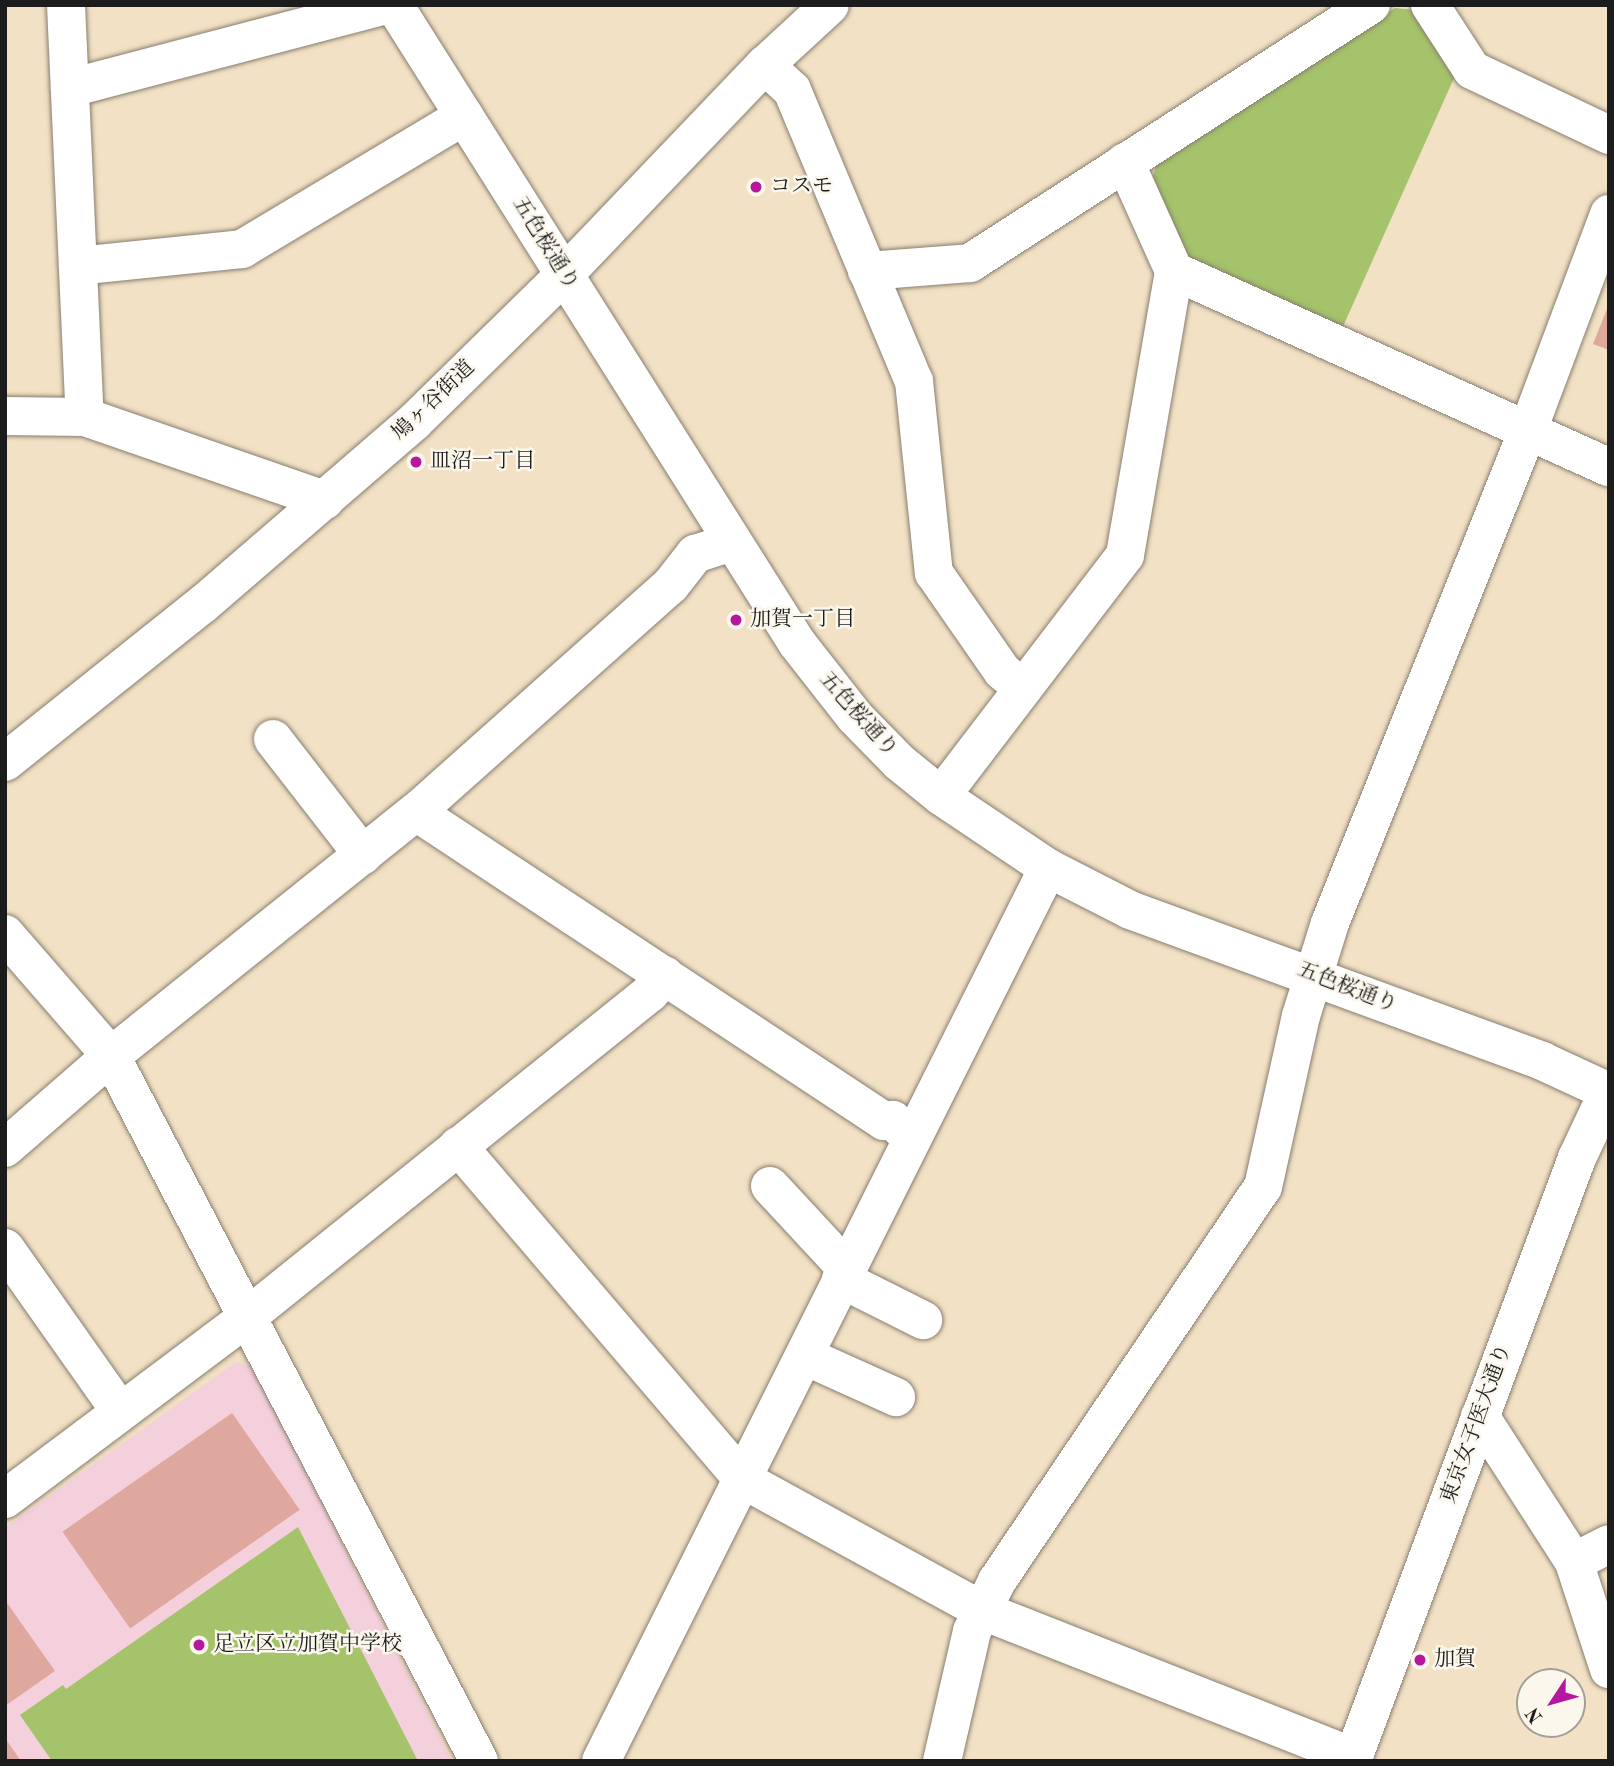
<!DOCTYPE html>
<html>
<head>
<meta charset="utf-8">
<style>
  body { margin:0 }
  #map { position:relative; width:1614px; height:1766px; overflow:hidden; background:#f2e1c4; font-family:"Old Standard TT","Noto Serif JP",serif }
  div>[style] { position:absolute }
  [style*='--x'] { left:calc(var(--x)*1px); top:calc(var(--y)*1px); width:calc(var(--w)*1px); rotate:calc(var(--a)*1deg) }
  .built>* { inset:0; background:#f4cfdc }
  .green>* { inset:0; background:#a4c36b }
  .building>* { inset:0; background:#dfa89e; transform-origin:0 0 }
  .roads { filter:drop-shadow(0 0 2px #877e70) drop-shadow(0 0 2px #877e70) }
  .minor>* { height:38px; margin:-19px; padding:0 19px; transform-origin:19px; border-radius:19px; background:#fff }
  .major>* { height:38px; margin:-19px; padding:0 19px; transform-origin:19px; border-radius:19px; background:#fff }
  .dots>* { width:19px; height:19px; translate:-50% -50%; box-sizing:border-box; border:4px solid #fbf7ec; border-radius:50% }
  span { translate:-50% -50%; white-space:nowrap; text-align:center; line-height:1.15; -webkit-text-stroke:5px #fbf7ec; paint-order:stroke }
  .poi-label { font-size:21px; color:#1c1c1c }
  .left { translate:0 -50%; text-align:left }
  .street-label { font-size:21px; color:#1c1c1c }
  .frame { position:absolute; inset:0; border:7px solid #1c1c1c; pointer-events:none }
  .north { position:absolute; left:1516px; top:1668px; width:70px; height:70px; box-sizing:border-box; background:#fbf7ec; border:2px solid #a29f99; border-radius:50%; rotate:234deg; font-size:19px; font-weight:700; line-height:28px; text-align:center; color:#1c1c1c }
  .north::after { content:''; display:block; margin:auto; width:24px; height:32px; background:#b5179e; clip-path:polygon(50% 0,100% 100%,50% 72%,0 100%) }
</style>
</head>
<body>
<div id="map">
  <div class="built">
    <i style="clip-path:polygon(236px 1362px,252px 1366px,452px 1761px,5px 1761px,5px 1528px)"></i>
  </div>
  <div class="green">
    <i style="clip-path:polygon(1395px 8px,1414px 10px,1454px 78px,1341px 331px,1185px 256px,1153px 176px,1157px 163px)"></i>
    <i style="clip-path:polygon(298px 1527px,418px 1761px,52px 1761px,20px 1715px,63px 1685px,66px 1689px)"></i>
  </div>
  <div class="building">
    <i style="clip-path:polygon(1609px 304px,1609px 350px,1593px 344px)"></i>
    <i style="left:232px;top:1413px;width:118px;height:207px;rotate:55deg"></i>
    <i style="clip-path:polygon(5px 1600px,55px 1671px,5px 1706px)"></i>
    <i style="clip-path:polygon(5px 1738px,21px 1761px,5px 1761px)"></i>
  </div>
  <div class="roads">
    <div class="minor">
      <i style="--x:66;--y:5;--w:412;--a:87.4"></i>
      <i style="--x:394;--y:5;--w:755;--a:57.72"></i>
      <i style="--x:797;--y:643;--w:94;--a:51.9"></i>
      <i style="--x:855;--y:717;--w:63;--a:45.6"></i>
      <i style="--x:899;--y:762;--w:54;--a:39"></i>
      <i style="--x:941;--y:796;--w:129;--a:33.9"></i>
      <i style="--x:1048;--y:868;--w:92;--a:27.1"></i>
      <i style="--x:1130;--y:910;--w:439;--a:20.1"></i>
      <i style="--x:1542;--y:1061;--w:74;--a:24.8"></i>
      <i style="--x:1430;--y:5;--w:77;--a:57.1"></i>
      <i style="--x:1472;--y:70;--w:152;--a:25.4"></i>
      <i style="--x:765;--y:65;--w:37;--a:43"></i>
      <i style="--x:792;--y:90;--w:316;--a:67.3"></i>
      <i style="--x:914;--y:381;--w:193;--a:84.1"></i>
      <i style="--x:934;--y:573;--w:119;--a:55.2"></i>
      <i style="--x:1002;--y:671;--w:25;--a:40"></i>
      <i style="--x:70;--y:88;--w:327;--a:-14.7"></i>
      <i style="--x:1125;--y:162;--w:120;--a:65.8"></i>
      <i style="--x:1174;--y:271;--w:477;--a:24.3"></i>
      <i style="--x:78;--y:266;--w:165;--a:-5.9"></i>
      <i style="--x:242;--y:249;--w:259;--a:-30.9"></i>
      <i style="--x:867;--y:271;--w:103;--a:-4.4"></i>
      <i style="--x:970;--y:263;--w:477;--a:-32.8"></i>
      <i style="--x:5;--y:416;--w:80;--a:0.7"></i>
      <i style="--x:85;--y:417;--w:254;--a:19.1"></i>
      <i style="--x:273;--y:739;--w:147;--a:52.2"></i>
      <i style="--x:941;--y:796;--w:303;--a:-52.6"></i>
      <i style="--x:1125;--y:555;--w:288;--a:-80.2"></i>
      <i style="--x:416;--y:812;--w:561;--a:33.44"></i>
      <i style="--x:884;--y:1121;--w:9;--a:-6"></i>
      <i style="--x:893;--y:1120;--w:26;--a:47"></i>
      <i style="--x:5;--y:934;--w:162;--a:49"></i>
      <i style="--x:111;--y:1056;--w:795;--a:62.44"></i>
      <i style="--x:458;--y:1146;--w:438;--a:49.5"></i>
      <i style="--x:742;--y:1479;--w:275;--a:28.7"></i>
      <i style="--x:983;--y:1611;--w:399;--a:21.5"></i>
      <i style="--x:5;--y:1148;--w:140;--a:-41"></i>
      <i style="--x:111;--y:1056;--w:391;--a:-38.7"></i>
      <i style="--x:416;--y:812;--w:340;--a:-41.7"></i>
      <i style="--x:670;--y:586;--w:41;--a:-52"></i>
      <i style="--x:695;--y:554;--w:38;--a:-18"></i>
      <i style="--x:770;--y:1186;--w:112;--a:47.2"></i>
      <i style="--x:5;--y:1248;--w:199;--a:54.8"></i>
      <i style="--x:841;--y:1279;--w:92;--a:26.6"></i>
      <i style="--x:805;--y:1356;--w:100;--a:24.3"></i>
      <i style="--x:1480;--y:1416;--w:174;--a:57.2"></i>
      <i style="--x:1574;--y:1562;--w:113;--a:71.9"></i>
      <i style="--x:5;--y:1499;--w:303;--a:-36.9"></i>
      <i style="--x:247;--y:1317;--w:517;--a:-38.8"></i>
      <i style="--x:650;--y:993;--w:23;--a:-49"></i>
      <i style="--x:1574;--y:1562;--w:39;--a:-27"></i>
      <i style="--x:601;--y:1761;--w:999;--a:-63.41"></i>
      <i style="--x:942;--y:1761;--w:133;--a:-77"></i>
      <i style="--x:972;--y:1631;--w:56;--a:-63.4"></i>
      <i style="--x:997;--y:1581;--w:475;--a:-56"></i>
      <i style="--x:1263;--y:1187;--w:175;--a:-77.5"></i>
      <i style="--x:1301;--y:1016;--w:97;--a:-72.7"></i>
      <i style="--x:1330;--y:923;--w:531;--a:-68.12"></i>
      <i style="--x:1528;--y:430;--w:231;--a:-69.4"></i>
      <i style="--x:1352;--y:1761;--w:644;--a:-69.54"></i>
      <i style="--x:1577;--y:1158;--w:75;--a:-64.8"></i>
    </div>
    <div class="major">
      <i style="--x:5;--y:762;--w:252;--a:-38.6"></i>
      <i style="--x:202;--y:605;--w:280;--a:-40.8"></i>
      <i style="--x:414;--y:422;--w:210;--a:-44.4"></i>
      <i style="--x:564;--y:275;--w:291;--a:-46.3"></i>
      <i style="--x:765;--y:65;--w:88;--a:-42.7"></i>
    </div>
  </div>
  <div class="dots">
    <i style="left:756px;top:187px;background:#b5179e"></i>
    <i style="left:416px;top:462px;background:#b5179e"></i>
    <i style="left:736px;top:620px;background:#b5179e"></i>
    <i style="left:199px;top:1645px;background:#b5179e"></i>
    <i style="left:1420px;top:1660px;background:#b5179e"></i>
  </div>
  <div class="poi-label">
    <span class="left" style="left:770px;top:187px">コスモ</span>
    <span class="left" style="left:430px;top:462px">皿沼一丁目</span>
    <span class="left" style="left:750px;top:620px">加賀一丁目</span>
    <span class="left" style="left:213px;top:1645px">足立区立加賀中学校</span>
    <span class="left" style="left:1434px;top:1660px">加賀</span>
  </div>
  <div class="street-label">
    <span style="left:545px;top:244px;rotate:58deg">五色桜通り</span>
    <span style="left:434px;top:401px;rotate:-44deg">鳩ヶ谷街道</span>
    <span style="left:858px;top:715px;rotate:48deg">五色桜通り</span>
    <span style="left:1347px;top:988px;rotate:21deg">五色桜通り</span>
    <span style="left:1477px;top:1424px;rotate:-70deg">東京女子医大通り</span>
  </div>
  <div class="frame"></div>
  <div class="north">N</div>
</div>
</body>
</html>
